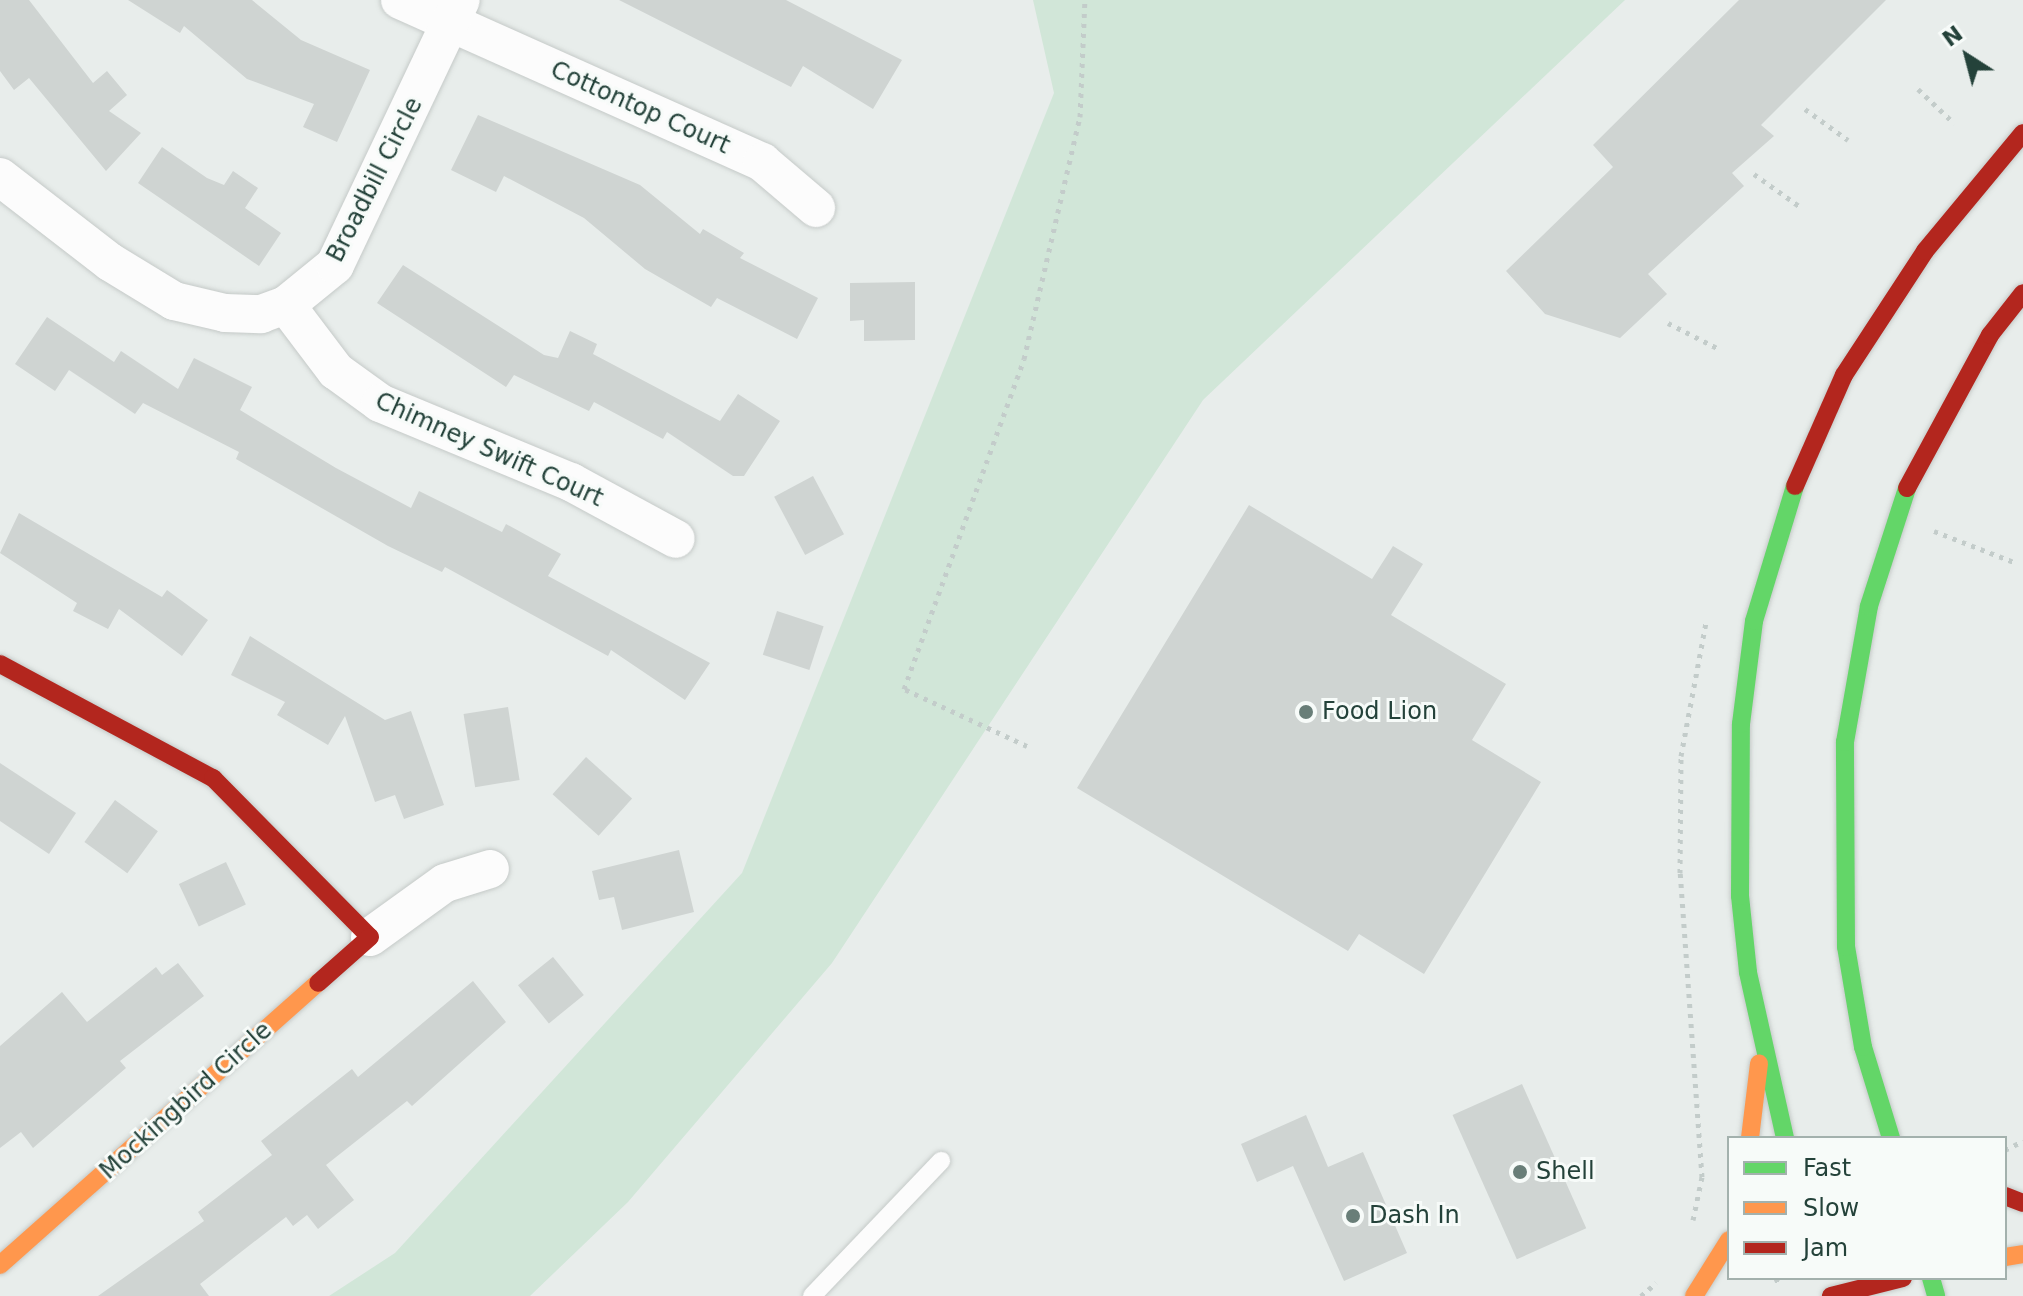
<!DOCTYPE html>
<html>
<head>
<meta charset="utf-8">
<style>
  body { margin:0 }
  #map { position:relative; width:2023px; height:1296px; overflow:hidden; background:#e8edeb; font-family:"DejaVu Sans",sans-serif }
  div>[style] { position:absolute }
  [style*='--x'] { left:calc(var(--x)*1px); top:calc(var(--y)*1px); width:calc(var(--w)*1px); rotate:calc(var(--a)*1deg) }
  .green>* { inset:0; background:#d1e6d8 }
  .building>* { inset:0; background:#cfd4d2; transform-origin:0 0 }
  .path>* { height:5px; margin-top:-2.5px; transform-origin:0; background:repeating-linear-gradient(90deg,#c3ccca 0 4px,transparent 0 10px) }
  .roads { filter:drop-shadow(0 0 2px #c5cac8) drop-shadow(0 0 2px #c5cac8) }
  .lane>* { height:18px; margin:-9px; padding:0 9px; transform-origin:9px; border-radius:9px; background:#fcfcfc }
  .street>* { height:38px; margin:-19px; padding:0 19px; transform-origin:19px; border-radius:19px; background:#fcfcfc }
  .fast>* { height:18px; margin:-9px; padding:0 9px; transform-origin:9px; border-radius:9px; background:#63d668 }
  .slow>* { height:18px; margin:-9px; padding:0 9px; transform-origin:9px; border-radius:9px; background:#ff974d }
  .jam>* { height:18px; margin:-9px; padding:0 9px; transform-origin:9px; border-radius:9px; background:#b3261e }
  .dots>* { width:22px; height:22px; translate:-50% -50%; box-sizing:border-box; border:4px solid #f7fbf9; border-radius:50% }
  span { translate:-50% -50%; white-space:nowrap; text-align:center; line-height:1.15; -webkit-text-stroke:6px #f7fbf9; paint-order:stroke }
  .street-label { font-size:24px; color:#24423a }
  .poi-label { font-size:24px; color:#24423a }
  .left { translate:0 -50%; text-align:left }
  .legend { position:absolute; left:1727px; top:1136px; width:280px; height:144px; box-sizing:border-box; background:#f7fbf9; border:2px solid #a3b1ad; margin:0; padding:10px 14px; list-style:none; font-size:24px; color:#24423a }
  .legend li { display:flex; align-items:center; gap:16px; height:40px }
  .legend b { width:40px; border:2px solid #a3b1ad }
  .north { position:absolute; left:1927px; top:16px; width:80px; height:80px; -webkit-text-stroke:6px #f7fbf9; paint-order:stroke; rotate:324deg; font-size:22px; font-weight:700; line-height:32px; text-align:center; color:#24423a }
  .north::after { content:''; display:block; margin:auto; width:28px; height:36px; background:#24423a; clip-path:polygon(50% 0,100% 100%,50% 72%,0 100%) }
</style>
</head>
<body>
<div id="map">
  <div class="green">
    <i style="clip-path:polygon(1033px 0,1625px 0,1203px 400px,832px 963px,628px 1202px,530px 1296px,329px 1296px,395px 1253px,742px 873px,1054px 93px)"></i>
  </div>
  <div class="building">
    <i style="clip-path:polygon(0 0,29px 0,93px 83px,107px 71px,127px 95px,109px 111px,141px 133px,106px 171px,29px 78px,14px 90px,0 71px)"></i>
    <i style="clip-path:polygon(128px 0,252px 0,301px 40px,370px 70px,337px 142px,303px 127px,314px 104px,247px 79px,184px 26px,180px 33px)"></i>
    <i style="clip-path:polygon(619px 0,786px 0,902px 60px,873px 109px,803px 66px,791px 87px)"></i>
    <i style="clip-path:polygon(1739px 0,1886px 0,1761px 125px,1774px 136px,1732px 173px,1744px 186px,1648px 274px,1667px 294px,1620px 338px,1545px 314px,1506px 271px,1613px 167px,1593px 145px)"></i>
    <i style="clip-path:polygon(478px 115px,640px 185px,700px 234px,703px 229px,744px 253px,740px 258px,818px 298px,797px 339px,717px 298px,711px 307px,645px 269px,584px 218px,504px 176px,496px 192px,451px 170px)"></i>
    <i style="clip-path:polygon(162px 147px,207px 178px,224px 185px,233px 171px,258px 188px,245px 208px,281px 233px,259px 266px,138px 183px)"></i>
    <i style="clip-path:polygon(403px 265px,544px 355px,558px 358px,570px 331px,597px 344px,593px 354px,720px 421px,738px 394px,780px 421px,744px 476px,733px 476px,667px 432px,663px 439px,594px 402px,589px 411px,514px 375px,506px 387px,377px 303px)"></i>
    <i style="clip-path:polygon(915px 282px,915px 340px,864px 341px,864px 320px,850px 321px,850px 283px)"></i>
    <i style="clip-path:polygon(47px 317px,114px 362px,121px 351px,178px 389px,194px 358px,252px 387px,240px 410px,336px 468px,411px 508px,419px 491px,502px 532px,506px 524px,561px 554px,548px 576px,710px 663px,685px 700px,611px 650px,608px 656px,445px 567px,442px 572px,388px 546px,236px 459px,239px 452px,143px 403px,135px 414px,69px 370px,55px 391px,15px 364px)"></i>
    <i style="left:813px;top:476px;width:66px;height:44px;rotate:62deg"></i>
    <i style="clip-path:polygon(1249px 505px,1372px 579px,1393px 546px,1423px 564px,1391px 615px,1506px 684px,1472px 740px,1541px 782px,1424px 974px,1359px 934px,1348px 951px,1077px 788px)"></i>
    <i style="clip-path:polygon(19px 513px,162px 597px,167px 590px,208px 620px,182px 656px,119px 609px,108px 629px,73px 611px,77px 603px,0 553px)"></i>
    <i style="left:777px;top:611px;width:49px;height:46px;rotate:18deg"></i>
    <i style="clip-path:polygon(250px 636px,385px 720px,411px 711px,444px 805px,404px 819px,395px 795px,375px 802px,345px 716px,328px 745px,277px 715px,285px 702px,231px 675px)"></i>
    <i style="left:508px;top:707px;width:74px;height:45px;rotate:81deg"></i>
    <i style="left:586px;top:757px;width:62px;height:50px;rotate:42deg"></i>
    <i style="clip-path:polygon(0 763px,76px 813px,49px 854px,0 821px)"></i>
    <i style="left:115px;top:800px;width:53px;height:52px;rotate:36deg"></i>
    <i style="clip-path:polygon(679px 850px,694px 912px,622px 930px,614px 897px,599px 900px,592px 871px)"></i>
    <i style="left:226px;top:862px;width:47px;height:52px;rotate:65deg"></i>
    <i style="left:553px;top:957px;width:49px;height:45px;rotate:51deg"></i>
    <i style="clip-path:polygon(178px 963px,204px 996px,120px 1061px,126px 1068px,33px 1148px,21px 1132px,0 1148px,0 1046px,62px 992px,87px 1022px,156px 967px,162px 975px)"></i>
    <i style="clip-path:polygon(473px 981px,506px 1022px,412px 1106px,407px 1101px,326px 1165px,354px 1200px,318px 1229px,307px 1215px,293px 1226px,286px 1217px,200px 1284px,209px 1296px,98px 1296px,204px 1221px,198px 1212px,272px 1155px,261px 1141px,352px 1069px,358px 1077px)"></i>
    <i style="left:1522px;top:1084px;width:158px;height:76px;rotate:66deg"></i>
    <i style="clip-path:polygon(1306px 1115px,1328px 1167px,1363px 1152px,1407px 1253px,1344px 1281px,1293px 1166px,1257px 1182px,1241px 1144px)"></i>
  </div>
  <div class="path">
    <i style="--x:1918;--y:89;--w:50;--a:43.4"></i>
    <i style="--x:1805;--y:109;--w:53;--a:35.8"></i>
    <i style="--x:1754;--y:174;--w:55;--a:35.4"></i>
    <i style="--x:1668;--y:323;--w:59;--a:27"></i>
    <i style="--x:1934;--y:531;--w:86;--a:21.2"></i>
    <i style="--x:1027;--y:746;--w:136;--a:-155.1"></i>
    <i style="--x:904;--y:689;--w:351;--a:-70"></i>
    <i style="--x:1024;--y:359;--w:248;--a:-77"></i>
    <i style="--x:1080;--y:117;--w:117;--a:-87.6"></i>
    <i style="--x:2005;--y:1150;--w:20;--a:-27"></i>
    <i style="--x:1693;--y:1220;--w:44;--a:-78.2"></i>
    <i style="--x:1702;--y:1177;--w:305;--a:-94.1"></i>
    <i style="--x:1680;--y:873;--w:117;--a:-89.5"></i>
    <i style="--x:1681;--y:756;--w:135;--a:-79.4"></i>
    <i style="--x:1776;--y:1278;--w:8;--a:67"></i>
    <i style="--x:1641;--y:1296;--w:20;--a:-41"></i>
  </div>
  <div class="roads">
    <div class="lane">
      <i style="--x:812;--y:1296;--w:187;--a:-46.3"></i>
    </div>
    <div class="street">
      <i style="--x:400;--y:0;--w:397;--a:24.1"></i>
      <i style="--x:762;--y:162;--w:71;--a:40.4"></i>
      <i style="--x:0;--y:177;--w:139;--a:37.7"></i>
      <i style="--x:110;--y:262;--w:75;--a:31.4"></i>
      <i style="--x:174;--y:301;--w:52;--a:13.2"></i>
      <i style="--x:225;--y:313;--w:36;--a:2"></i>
      <i style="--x:261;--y:314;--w:27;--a:-20"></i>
      <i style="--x:286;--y:305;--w:63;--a:-39.2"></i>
      <i style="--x:335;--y:265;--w:293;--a:-64.6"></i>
      <i style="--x:286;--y:305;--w:83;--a:52.9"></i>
      <i style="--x:336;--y:371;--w:54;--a:36"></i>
      <i style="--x:380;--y:403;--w:207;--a:22.5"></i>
      <i style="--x:571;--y:482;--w:119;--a:28.5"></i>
      <i style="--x:370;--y:937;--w:92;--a:-35.8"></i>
      <i style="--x:445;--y:883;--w:47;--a:-17.3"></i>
    </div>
    <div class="fast">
      <i style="--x:1785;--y:1138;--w:170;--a:-102.6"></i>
      <i style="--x:1748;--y:972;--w:76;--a:-96"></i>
      <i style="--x:1740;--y:896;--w:172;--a:-89.7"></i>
      <i style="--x:1741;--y:724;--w:104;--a:-82.8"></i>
      <i style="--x:1754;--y:621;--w:141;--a:-73.1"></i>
      <i style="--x:1891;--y:1138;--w:95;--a:-107.1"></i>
      <i style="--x:1863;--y:1047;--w:101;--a:-99.6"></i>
      <i style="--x:1846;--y:947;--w:205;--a:-90.3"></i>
      <i style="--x:1845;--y:742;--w:138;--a:-80"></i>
      <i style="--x:1869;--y:606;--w:124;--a:-72.1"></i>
      <i style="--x:1931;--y:1278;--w:19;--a:74"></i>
    </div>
    <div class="slow">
      <i style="--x:1750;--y:1138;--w:75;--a:-83.1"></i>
      <i style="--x:2005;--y:1257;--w:18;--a:-9"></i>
      <i style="--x:0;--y:1265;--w:425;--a:-41.6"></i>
      <i style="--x:1694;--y:1296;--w:66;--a:-58"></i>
    </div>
    <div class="jam">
      <i style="--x:1795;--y:486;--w:121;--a:-66.2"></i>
      <i style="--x:1844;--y:375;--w:148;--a:-56.8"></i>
      <i style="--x:1925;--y:251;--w:153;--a:-50.3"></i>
      <i style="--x:1907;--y:488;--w:174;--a:-61.5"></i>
      <i style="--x:1990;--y:335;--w:53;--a:-51.8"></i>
      <i style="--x:0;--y:664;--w:242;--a:28.2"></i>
      <i style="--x:213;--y:778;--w:223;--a:45.4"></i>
      <i style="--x:370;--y:937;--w:69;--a:138.5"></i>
      <i style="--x:2005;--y:1196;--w:19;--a:21"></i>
      <i style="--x:1831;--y:1296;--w:74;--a:-14"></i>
    </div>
  </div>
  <div class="dots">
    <i style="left:1306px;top:712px;background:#697e78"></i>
    <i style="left:1520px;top:1172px;background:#697e78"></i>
    <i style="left:1353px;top:1216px;background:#697e78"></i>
  </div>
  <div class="street-label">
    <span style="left:640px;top:108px;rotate:24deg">Cottontop Court</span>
    <span style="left:375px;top:180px;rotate:-63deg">Broadbill Circle</span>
    <span style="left:489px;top:450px;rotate:24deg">Chimney Swift Court</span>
    <span style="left:186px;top:1101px;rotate:-42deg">Mockingbird Circle</span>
  </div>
  <div class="poi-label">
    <span class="left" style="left:1322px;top:712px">Food Lion</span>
    <span class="left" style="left:1536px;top:1172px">Shell</span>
    <span class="left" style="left:1369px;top:1216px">Dash In</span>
  </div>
  <ul class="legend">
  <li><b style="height:10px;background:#63d668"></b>Fast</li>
  <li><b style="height:10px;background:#ff974d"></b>Slow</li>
  <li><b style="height:10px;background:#b3261e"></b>Jam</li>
  </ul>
  <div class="north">N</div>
</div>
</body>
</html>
